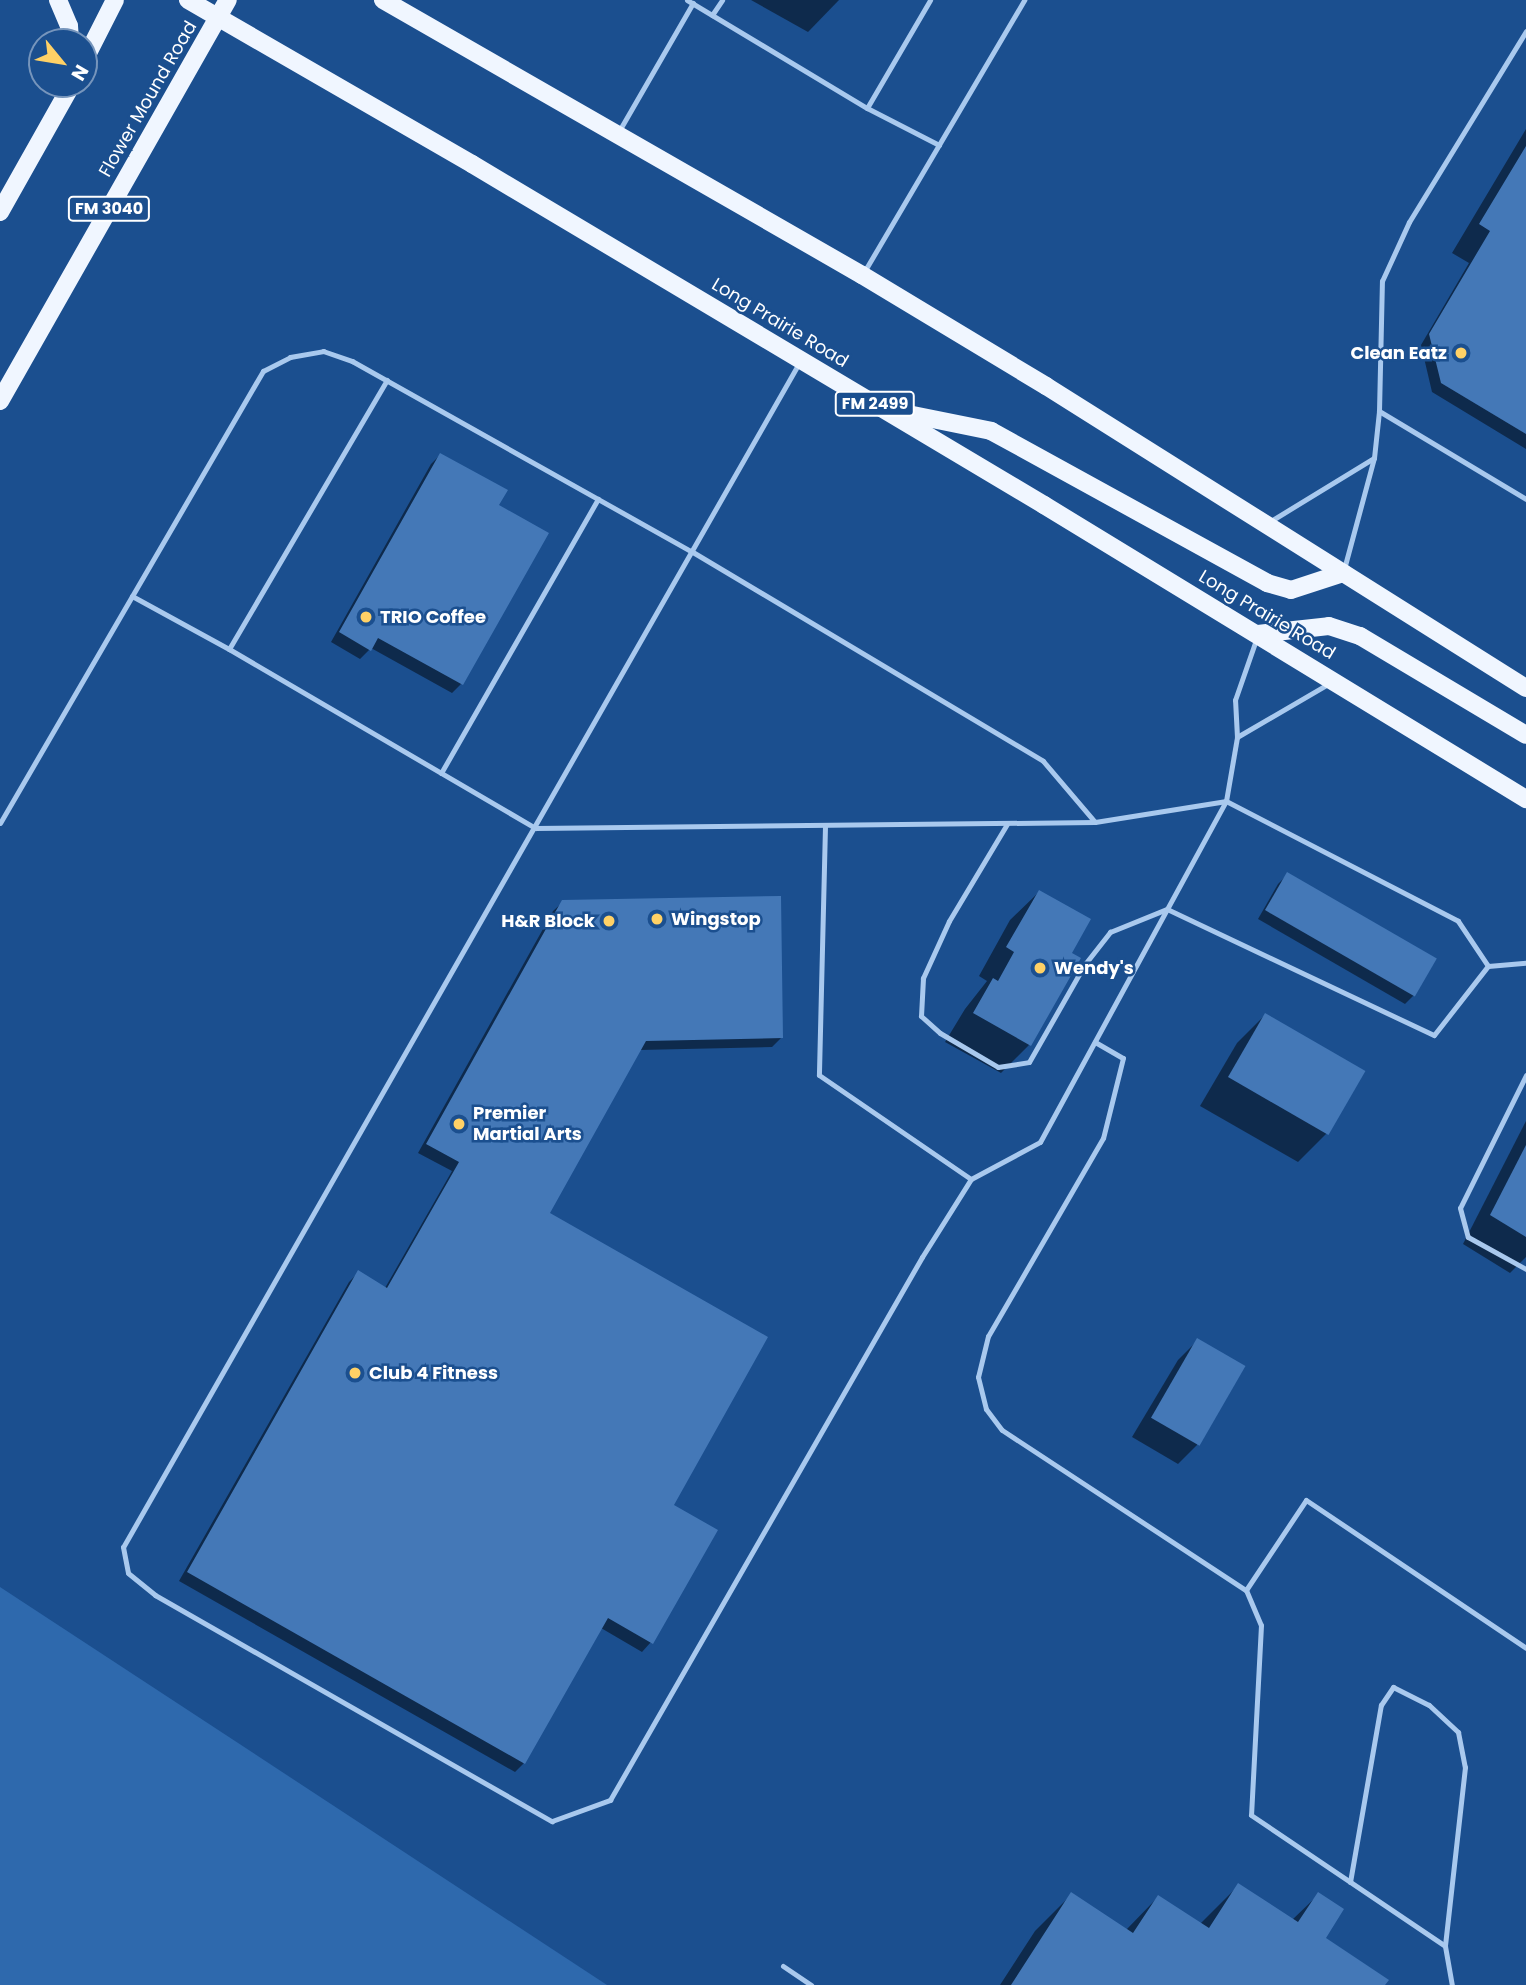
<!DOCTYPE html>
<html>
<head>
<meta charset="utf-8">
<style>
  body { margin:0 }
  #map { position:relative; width:1526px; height:1985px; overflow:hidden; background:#1b4f8f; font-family:Poppins,sans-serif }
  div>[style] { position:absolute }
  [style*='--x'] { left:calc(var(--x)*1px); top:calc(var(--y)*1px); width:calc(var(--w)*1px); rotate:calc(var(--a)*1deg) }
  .green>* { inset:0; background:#2e69ad }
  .shadow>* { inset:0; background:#0007 }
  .building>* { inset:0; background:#4478b7; transform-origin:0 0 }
  .lane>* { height:5px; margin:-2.5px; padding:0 2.5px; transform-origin:2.5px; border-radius:2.5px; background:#a9c9ee }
  .primary>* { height:18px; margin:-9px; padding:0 9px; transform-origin:9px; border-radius:9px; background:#f0f6ff }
  .dots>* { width:19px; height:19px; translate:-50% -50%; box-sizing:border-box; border:4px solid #1b4f8f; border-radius:50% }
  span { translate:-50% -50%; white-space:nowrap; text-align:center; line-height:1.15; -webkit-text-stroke:5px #1b4f8f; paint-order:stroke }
  .shield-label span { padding:2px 5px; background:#1b4f8f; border:2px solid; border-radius:5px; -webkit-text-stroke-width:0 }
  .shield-label { font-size:16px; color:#fff; font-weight:700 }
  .street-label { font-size:18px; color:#fff }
  .poi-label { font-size:18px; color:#fff; font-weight:700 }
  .right { translate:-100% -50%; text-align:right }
  .left { translate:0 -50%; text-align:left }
  .north { position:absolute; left:28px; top:28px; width:70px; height:70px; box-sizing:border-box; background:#1b4f8f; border:2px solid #7695bc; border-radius:50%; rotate:120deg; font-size:19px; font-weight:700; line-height:28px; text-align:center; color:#fff }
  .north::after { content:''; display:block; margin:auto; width:24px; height:32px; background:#ffd166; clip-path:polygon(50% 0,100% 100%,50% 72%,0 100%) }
</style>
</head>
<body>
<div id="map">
  <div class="green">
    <i style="clip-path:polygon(0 1587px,607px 1985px,0 1985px)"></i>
  </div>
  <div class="shadow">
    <i style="clip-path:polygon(751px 0,839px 0,808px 32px)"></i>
    <i style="clip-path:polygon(1526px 129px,1526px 449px,1432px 392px,1421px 345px,1469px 263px,1452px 253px)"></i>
    <i style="clip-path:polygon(440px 455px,497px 506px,546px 533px,461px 684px,452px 693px,371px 648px,360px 659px,331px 642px,431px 464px)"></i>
    <i style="clip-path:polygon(1287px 875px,1414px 995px,1405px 1004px,1258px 919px,1278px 884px)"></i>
    <i style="clip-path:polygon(1039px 892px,1069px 954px,1029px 1045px,1001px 1073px,945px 1042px,965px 1009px,987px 981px,979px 976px,1010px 920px)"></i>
    <i style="clip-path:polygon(563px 902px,781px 1038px,772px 1047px,640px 1050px,548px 1214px,671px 1506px,651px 1642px,642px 1652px,601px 1628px,524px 1763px,515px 1772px,179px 1581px,349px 1282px,358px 1273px,385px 1288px,452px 1171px,418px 1153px,553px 911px)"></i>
    <i style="clip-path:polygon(1265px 1015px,1363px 1071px,1326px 1134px,1298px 1162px,1200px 1106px,1237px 1043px)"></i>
    <i style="clip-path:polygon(1526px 1121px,1526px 1257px,1510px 1273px,1463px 1244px)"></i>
    <i style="clip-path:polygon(1197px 1341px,1197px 1445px,1178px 1464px,1132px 1437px,1178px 1360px)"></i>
    <i style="clip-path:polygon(1239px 1885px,1292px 1920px,1319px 1894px,1323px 1938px,1383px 1985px,1000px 1985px,1035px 1931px,1072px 1894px,1126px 1930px,1158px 1897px,1200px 1924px)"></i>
  </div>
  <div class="building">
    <i style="clip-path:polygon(1526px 146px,1526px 434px,1441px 383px,1429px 334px,1490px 231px,1479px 224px)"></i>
    <i style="clip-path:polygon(440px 453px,508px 490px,499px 505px,549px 533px,463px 685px,378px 638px,371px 651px,339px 632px)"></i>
    <i style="left:1287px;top:872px;width:173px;height:44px;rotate:30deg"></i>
    <i style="clip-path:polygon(1039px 890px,1091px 919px,1072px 953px,1081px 958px,1031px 1046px,973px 1013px,993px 978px,998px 981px,1014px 952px,1006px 947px)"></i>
    <i style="clip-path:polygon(781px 896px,783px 1038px,646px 1041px,550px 1213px,768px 1337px,674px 1505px,718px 1530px,653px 1644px,608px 1618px,525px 1764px,187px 1572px,358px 1270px,387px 1288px,459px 1162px,426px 1144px,562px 900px)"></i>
    <i style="left:1265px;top:1013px;width:116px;height:74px;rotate:30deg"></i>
    <i style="clip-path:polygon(1526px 1145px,1526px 1237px,1490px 1215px)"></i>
    <i style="left:1197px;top:1338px;width:56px;height:92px;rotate:30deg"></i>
    <i style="clip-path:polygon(1238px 1883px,1298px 1922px,1318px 1892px,1344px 1909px,1326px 1938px,1389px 1980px,1385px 1985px,1011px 1985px,1071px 1892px,1133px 1933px,1158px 1895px,1209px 1928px)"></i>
  </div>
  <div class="lane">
    <i style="--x:687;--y:0;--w:210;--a:31"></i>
    <i style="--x:867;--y:108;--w:81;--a:27.2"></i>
    <i style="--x:712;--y:15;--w:18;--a:-56"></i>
    <i style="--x:867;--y:108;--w:125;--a:-59.7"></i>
    <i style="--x:619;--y:131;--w:148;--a:-60"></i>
    <i style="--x:864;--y:272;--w:316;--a:-59.5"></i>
    <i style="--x:799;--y:363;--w:1363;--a:119.72"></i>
    <i style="--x:123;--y:1547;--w:26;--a:79"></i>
    <i style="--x:128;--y:1573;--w:35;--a:39"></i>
    <i style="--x:155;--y:1595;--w:457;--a:29.7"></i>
    <i style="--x:552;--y:1821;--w:62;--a:-19.9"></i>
    <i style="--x:610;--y:1800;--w:626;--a:-60.12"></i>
    <i style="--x:922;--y:1257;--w:92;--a:-57.9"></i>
    <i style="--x:971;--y:1179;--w:78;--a:-28.2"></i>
    <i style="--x:1040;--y:1142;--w:388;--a:-61.4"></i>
    <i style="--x:1226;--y:801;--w:65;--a:-80.2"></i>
    <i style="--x:1237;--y:737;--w:37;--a:-93"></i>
    <i style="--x:1235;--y:700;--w:67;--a:-70.8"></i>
    <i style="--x:1379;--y:411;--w:171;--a:30.9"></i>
    <i style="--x:1269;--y:522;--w:123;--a:-31.4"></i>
    <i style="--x:1344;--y:569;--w:115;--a:-74.9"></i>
    <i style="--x:1374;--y:458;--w:47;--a:-83.9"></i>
    <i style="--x:1379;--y:411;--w:130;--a:-88.7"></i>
    <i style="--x:1382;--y:281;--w:65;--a:-65.4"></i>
    <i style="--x:1409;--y:222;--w:224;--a:-58.5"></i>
    <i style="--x:132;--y:596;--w:111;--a:28.7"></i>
    <i style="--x:229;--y:649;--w:355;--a:30.3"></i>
    <i style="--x:535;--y:828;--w:560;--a:-0.61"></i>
    <i style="--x:1095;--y:822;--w:133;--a:-9.1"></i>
    <i style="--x:1226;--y:801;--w:261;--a:27.3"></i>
    <i style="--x:1458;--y:921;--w:54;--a:56.3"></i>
    <i style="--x:229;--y:649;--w:312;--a:-59.6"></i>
    <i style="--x:1237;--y:737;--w:105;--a:-30.2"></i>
    <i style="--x:441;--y:773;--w:316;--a:-60.2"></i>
    <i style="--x:0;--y:823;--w:523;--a:-59.81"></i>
    <i style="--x:263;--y:371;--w:30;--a:-27"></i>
    <i style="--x:290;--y:357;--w:34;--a:-10"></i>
    <i style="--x:323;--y:351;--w:31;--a:19"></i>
    <i style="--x:352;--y:361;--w:389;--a:29.3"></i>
    <i style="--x:691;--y:551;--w:410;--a:30.8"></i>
    <i style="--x:1043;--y:761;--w:80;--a:49.6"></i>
    <i style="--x:1007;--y:824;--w:113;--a:120.9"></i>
    <i style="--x:949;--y:921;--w:63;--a:114.5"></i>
    <i style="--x:923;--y:978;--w:38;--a:93"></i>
    <i style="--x:921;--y:1016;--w:25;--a:42"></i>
    <i style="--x:940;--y:1033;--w:67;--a:30.4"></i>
    <i style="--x:998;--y:1067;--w:31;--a:-9"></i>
    <i style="--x:1029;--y:1062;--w:113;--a:-60.3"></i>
    <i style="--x:1085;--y:964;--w:41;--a:-52"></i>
    <i style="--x:1110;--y:932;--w:61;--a:-22"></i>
    <i style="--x:1167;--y:909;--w:295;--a:25.3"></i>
    <i style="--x:1434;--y:1035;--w:88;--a:-52"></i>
    <i style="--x:1488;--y:966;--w:38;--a:-5"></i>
    <i style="--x:825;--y:826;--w:249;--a:91.4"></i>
    <i style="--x:819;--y:1075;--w:184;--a:34.4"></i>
    <i style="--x:1095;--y:1042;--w:32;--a:30"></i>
    <i style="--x:1123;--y:1058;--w:82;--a:104"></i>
    <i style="--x:1103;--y:1138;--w:229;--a:120.1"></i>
    <i style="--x:988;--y:1336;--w:42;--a:103.7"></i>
    <i style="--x:978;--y:1377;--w:33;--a:76"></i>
    <i style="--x:986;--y:1409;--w:26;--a:53"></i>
    <i style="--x:1002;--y:1430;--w:292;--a:33.3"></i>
    <i style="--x:1246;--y:1590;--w:108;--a:-56.3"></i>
    <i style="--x:1306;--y:1500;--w:265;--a:33.9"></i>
    <i style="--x:1526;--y:1075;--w:148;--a:116.4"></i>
    <i style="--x:1460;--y:1208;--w:30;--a:75"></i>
    <i style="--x:1468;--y:1237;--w:66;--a:28.9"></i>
    <i style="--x:1246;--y:1590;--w:38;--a:67"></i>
    <i style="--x:1261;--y:1625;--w:190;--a:93"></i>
    <i style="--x:1251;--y:1815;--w:234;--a:34"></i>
    <i style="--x:1445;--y:1946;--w:40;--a:80"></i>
    <i style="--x:1350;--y:1882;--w:180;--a:-80.1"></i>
    <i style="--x:1381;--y:1705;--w:22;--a:-56"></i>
    <i style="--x:1393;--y:1687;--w:40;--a:26.6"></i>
    <i style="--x:1429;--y:1705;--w:40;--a:43"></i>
    <i style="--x:1458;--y:1732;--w:36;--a:79"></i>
    <i style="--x:1465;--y:1767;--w:180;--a:96.4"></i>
    <i style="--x:783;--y:1966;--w:34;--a:34"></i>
  </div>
  <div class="primary">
    <i style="--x:58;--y:0;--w:28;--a:67"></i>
    <i style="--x:69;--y:26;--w:16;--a:86"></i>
    <i style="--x:188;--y:0;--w:328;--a:30"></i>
    <i style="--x:472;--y:164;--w:666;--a:30.8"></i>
    <i style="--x:1044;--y:505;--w:565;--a:31.38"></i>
    <i style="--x:383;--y:0;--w:552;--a:29.86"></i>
    <i style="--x:862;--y:275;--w:215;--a:31.1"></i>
    <i style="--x:1046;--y:386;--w:567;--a:32.18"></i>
    <i style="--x:84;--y:61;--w:68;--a:-63.1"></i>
    <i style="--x:0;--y:212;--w:147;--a:-60.6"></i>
    <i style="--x:0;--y:401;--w:461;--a:-60.4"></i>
    <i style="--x:898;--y:412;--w:95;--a:11.5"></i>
    <i style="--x:991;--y:431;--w:315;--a:28.8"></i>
    <i style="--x:1267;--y:583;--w:25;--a:16"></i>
    <i style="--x:1291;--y:590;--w:55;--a:-18.1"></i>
    <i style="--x:1258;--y:634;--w:71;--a:-6.4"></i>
    <i style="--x:1329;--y:626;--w:33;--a:18"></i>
    <i style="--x:1360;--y:636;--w:193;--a:30.8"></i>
  </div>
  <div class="dots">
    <i style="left:1461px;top:353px;background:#ffd166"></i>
    <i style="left:366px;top:617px;background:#ffd166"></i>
    <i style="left:657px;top:919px;background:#ffd166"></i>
    <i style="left:609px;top:921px;background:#ffd166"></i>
    <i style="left:1040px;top:968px;background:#ffd166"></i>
    <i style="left:459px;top:1124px;background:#ffd166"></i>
    <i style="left:355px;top:1373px;background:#ffd166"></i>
  </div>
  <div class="shield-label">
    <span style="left:109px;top:209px">FM 3040</span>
    <span style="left:875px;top:404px">FM 2499</span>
  </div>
  <div class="street-label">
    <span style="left:148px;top:99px;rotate:-60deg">Flower Mound Road</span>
    <span style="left:780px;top:323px;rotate:31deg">Long Prairie Road</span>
    <span style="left:1267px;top:615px;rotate:31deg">Long Prairie Road</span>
  </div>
  <div class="poi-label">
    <span class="right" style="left:1447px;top:353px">Clean Eatz</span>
    <span class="left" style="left:380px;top:617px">TRIO Coffee</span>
    <span class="left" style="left:671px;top:919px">Wingstop</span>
    <span class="right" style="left:595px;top:921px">H&amp;R Block</span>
    <span class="left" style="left:1054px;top:968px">Wendy's</span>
    <span class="left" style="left:473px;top:1124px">Premier<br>Martial Arts</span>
    <span class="left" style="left:369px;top:1373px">Club 4 Fitness</span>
  </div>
  <div class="north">N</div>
</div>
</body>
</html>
